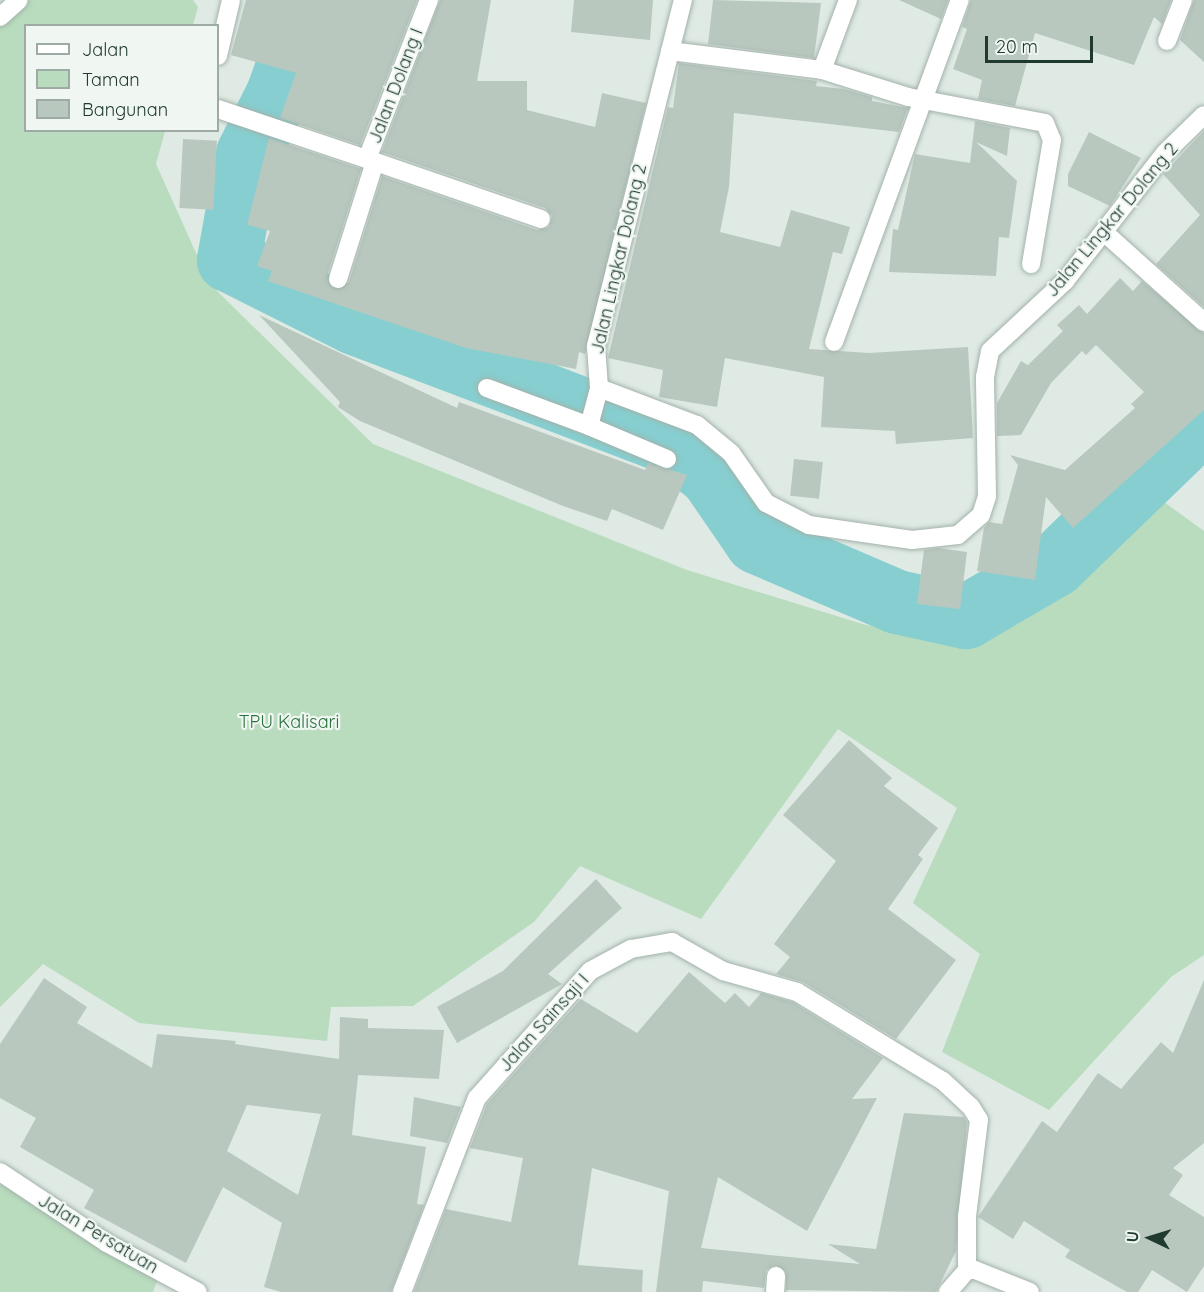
<!DOCTYPE html>
<html>
<head>
<meta charset="utf-8">
<style>
  body { margin:0 }
  #map { position:relative; width:1204px; height:1292px; overflow:hidden; background:#dfeae4; font-family:Quicksand,sans-serif }
  div>[style] { position:absolute }
  [style*='--x'] { left:calc(var(--x)*1px); top:calc(var(--y)*1px); width:calc(var(--w)*1px); rotate:calc(var(--a)*1deg) }
  .green>* { inset:0; background:#b8dcbd }
  .river>* { height:64px; margin:-32px; padding:0 32px; transform-origin:32px; border-radius:32px; background:#87ced0 }
  .building>* { inset:0; background:#b8c8bf; transform-origin:0 0 }
  .roads { filter:drop-shadow(0 0 2px #a2b2aa) drop-shadow(0 0 2px #a2b2aa) }
  .minor>* { height:18px; margin:-9px; padding:0 9px; transform-origin:9px; border-radius:9px; background:#fff }
  span { translate:-50% -50%; white-space:nowrap; text-align:center; line-height:1.15; -webkit-text-stroke:4.5px #f0f7f2; paint-order:stroke }
  .street-label { font-size:18px; color:#203a30 }
  .park-label { font-size:18px; color:#2b713d }
  .legend { position:absolute; left:24px; top:24px; width:195px; height:108px; box-sizing:border-box; background:#f0f7f2; border:2px solid #9daba4; margin:0; padding:8px 10px; list-style:none; font-size:18px; color:#203a30 }
  .legend li { display:flex; align-items:center; gap:12px; height:30px }
  .legend b { width:30px; border:2px solid #9daba4 }
  .north { position:absolute; left:1120px; top:1208px; width:60px; height:60px; -webkit-text-stroke:4px #f0f7f2; paint-order:stroke; rotate:274deg; font-size:16px; font-weight:700; line-height:24px; text-align:center; color:#203a30 }
  .north::after { content:''; display:block; margin:auto; width:21px; height:27px; background:#203a30; clip-path:polygon(50% 0,100% 100%,50% 72%,0 100%) }
  .scale { position:absolute; left:985px; top:36px; width:108px; height:27px; box-sizing:border-box; border:3px solid #203a30; border-top:0; padding-left:8px; font-size:18px; line-height:21px; white-space:nowrap; color:#203a30; -webkit-text-stroke:4px #f0f7f2; paint-order:stroke }
</style>
</head>
<body>
<div id="map">
  <div class="green">
    <i style="clip-path:polygon(27px 0,193px 0,198px 7px,193px 25px,26px 26px,26px 130px,165px 131px,156px 164px,210px 284px,373px 444px,687px 570px,866px 625px,968px 644px,1146px 489px,1204px 531px,1204px 955px,1171px 977px,1049px 1110px,942px 1052px,980px 954px,913px 903px,957px 808px,838px 729px,701px 919px,580px 866px,534px 922px,413px 1006px,331px 1007px,327px 1041px,139px 1023px,43px 964px,0 1007px,0 24px)"></i>
    <i style="clip-path:polygon(0 1175px,157px 1281px,153px 1292px,0 1292px)"></i>
  </div>
  <div class="river">
    <i style="--x:311;--y:0;--w:100;--a:109.3"></i>
    <i style="--x:278;--y:94;--w:67;--a:116.6"></i>
    <i style="--x:248;--y:154;--w:108;--a:100.2"></i>
    <i style="--x:229;--y:260;--w:141;--a:26.6"></i>
    <i style="--x:355;--y:323;--w:336;--a:20.8"></i>
    <i style="--x:669;--y:442;--w:53;--a:38.2"></i>
    <i style="--x:711;--y:475;--w:81;--a:55.5"></i>
    <i style="--x:757;--y:542;--w:152;--a:23.2"></i>
    <i style="--x:897;--y:602;--w:71;--a:12.3"></i>
    <i style="--x:966;--y:617;--w:103;--a:-30.3"></i>
    <i style="--x:1055;--y:565;--w:207;--a:-44"></i>
  </div>
  <div class="building">
    <i style="clip-path:polygon(246px 0,417px 0,360px 145px,280px 118px,296px 73px,231px 55px)"></i>
    <i style="clip-path:polygon(440px 0,491px 0,477px 81px,527px 81px,527px 110px,595px 127px,602px 93px,646px 103px,585px 354px,579px 352px,576px 369px,466px 348px,268px 281px,272px 271px,257px 266px,270px 231px,247px 225px,269px 138px,361px 169px,327px 276px,334px 289px,349px 282px,382px 176px,537px 230px,549px 227px,552px 216px,545px 208px,382px 152px)"></i>
    <i style="clip-path:polygon(574px 0,653px 0,650px 40px,571px 32px)"></i>
    <i style="clip-path:polygon(713px 0,821px 3px,814px 58px,708px 44px)"></i>
    <i style="clip-path:polygon(899px 0,948px 0,941px 19px)"></i>
    <i style="clip-path:polygon(971px 0,1171px 0,1162px 24px,1154px 17px,1134px 65px,1035px 33px,1015px 106px,978px 99px,982px 80px,953px 69px,967px 29px,962px 27px)"></i>
    <i style="clip-path:polygon(1194px 0,1204px 0,1204px 62px,1180px 40px)"></i>
    <i style="clip-path:polygon(679px 63px,817px 81px,816px 86px,844px 89px,872px 97px,872px 101px,908px 108px,899px 132px,734px 113px,729px 187px,720px 232px,780px 247px,791px 210px,850px 227px,842px 254px,833px 252px,809px 349px,869px 353px,968px 347px,973px 438px,896px 444px,895px 431px,821px 427px,824px 377px,725px 358px,717px 407px,659px 397px,663px 370px,608px 358px,668px 107px,673px 108px)"></i>
    <i style="clip-path:polygon(975px 121px,1010px 128px,1007px 156px,976px 142px,1017px 181px,1009px 238px,999px 237px,996px 276px,889px 272px,893px 229px,898px 230px,915px 154px,970px 163px)"></i>
    <i style="clip-path:polygon(1204px 131px,1204px 307px,1156px 264px,1200px 215px,1163px 174px)"></i>
    <i style="clip-path:polygon(1089px 132px,1141px 158px,1110px 206px,1068px 186px,1068px 174px)"></i>
    <i style="left:183px;top:139px;width:34px;height:69px;rotate:3deg"></i>
    <i style="clip-path:polygon(1120px 278px,1133px 291px,1142px 281px,1204px 333px,1204px 410px,1073px 528px,1046px 497px,1035px 580px,977px 571px,984px 528px,989px 522px,1002px 524px,1018px 465px,1010px 455px,1065px 470px,1135px 408px,1131px 404px,1144px 392px,1096px 345px,1086px 355px,1082px 351px,1051px 383px,1021px 435px,997px 436px,997px 403px,1021px 361px,1028px 365px,1063px 331px,1057px 325px,1079px 305px,1087px 314px)"></i>
    <i style="clip-path:polygon(259px 315px,457px 408px,459px 402px,645px 470px,648px 463px,687px 475px,663px 530px,612px 509px,607px 521px,563px 506px,360px 421px,338px 407px,340px 402px)"></i>
    <i style="left:794px;top:459px;width:29px;height:37px;rotate:6deg"></i>
    <i style="clip-path:polygon(938px 548px,967px 552px,960px 609px,917px 604px,924px 550px)"></i>
    <i style="clip-path:polygon(849px 740px,892px 778px,884px 786px,938px 828px,918px 855px,923px 859px,888px 909px,956px 960px,896px 1039px,803px 982px,776px 974px,790px 957px,774px 944px,836px 861px,783px 815px)"></i>
    <i style="clip-path:polygon(596px 879px,622px 908px,548px 974px,562px 984px,457px 1043px,437px 1007px,503px 971px)"></i>
    <i style="clip-path:polygon(689px 972px,725px 1003px,735px 993px,749px 1007px,761px 993px,792px 1002px,883px 1058px,852px 1099px,877px 1098px,807px 1231px,718px 1177px,701px 1248px,860px 1264px,828px 1244px,876px 1249px,904px 1113px,964px 1117px,967px 1123px,956px 1251px,936px 1292px,786px 1290px,786px 1272px,776px 1265px,766px 1270px,764px 1288px,703px 1281px,702px 1292px,656px 1292px,669px 1191px,592px 1168px,578px 1265px,643px 1270px,642px 1292px,414px 1292px,446px 1209px,511px 1222px,523px 1158px,470px 1148px,487px 1104px,581px 999px,637px 1033px)"></i>
    <i style="clip-path:polygon(evenodd,44px 978px,87px 1007px,77px 1023px,152px 1068px,157px 1034px,236px 1041px,235px 1044px,339px 1059px,340px 1017px,368px 1019px,368px 1028px,444px 1030px,439px 1079px,358px 1075px,352px 1135px,426px 1147px,417px 1204px,424px 1205px,391px 1292px,281px 1292px,264px 1287px,282px 1223px,223px 1187px,186px 1263px,84px 1208px,94px 1190px,20px 1147px,36px 1118px,0 1098px,0 1044px,44px 978px,247px 1105px,321px 1114px,298px 1195px,227px 1151px,247px 1105px)"></i>
    <i style="clip-path:polygon(1204px 980px,1204px 1143px,1173px 1168px,1183px 1175px,1169px 1195px,1204px 1217px,1204px 1266px,1187px 1292px,1152px 1270px,1138px 1292px,1127px 1292px,1065px 1257px,1070px 1250px,1024px 1221px,1013px 1239px,978px 1217px,1042px 1121px,1057px 1132px,1098px 1073px,1121px 1089px,1161px 1042px,1173px 1053px)"></i>
    <i style="clip-path:polygon(414px 1097px,461px 1107px,447px 1143px,410px 1136px)"></i>
  </div>
  <div class="roads">
    <div class="minor">
      <i style="--x:0;--y:17;--w:25;--a:-42"></i>
      <i style="--x:1167;--y:41;--w:44;--a:-68.7"></i>
      <i style="--x:670;--y:51;--w:153;--a:7.1"></i>
      <i style="--x:822;--y:70;--w:90;--a:17.4"></i>
      <i style="--x:908;--y:97;--w:139;--a:10.7"></i>
      <i style="--x:1045;--y:123;--w:18;--a:68"></i>
      <i style="--x:1052;--y:140;--w:126;--a:99.6"></i>
      <i style="--x:218;--y:56;--w:57;--a:-76.9"></i>
      <i style="--x:822;--y:70;--w:75;--a:-69.6"></i>
      <i style="--x:218;--y:109;--w:157;--a:18.6"></i>
      <i style="--x:367;--y:159;--w:171;--a:-68.7"></i>
      <i style="--x:367;--y:159;--w:184;--a:19"></i>
      <i style="--x:1105;--y:233;--w:133;--a:42"></i>
      <i style="--x:338;--y:279;--w:123;--a:-72.5"></i>
      <i style="--x:834;--y:342;--w:364;--a:-69.8"></i>
      <i style="--x:487;--y:388;--w:109;--a:20.4"></i>
      <i style="--x:599;--y:388;--w:105;--a:20.7"></i>
      <i style="--x:697;--y:425;--w:44;--a:39.5"></i>
      <i style="--x:731;--y:453;--w:61;--a:55"></i>
      <i style="--x:766;--y:503;--w:48;--a:27.1"></i>
      <i style="--x:809;--y:525;--w:104;--a:8.3"></i>
      <i style="--x:912;--y:540;--w:46;--a:-6.2"></i>
      <i style="--x:958;--y:535;--w:30;--a:-41"></i>
      <i style="--x:981;--y:515;--w:20;--a:-72"></i>
      <i style="--x:987;--y:496;--w:119;--a:-91"></i>
      <i style="--x:985;--y:377;--w:26;--a:-79"></i>
      <i style="--x:990;--y:351;--w:103;--a:-43"></i>
      <i style="--x:1065;--y:281;--w:162;--a:-52"></i>
      <i style="--x:1165;--y:153;--w:54;--a:-44.3"></i>
      <i style="--x:667;--y:459;--w:85;--a:-157.1"></i>
      <i style="--x:589;--y:426;--w:39;--a:-75"></i>
      <i style="--x:599;--y:388;--w:42;--a:-94.1"></i>
      <i style="--x:596;--y:346;--w:357;--a:-75.9"></i>
      <i style="--x:0;--y:1172;--w:128;--a:33.6"></i>
      <i style="--x:107;--y:1243;--w:103;--a:28.3"></i>
      <i style="--x:402;--y:1292;--w:208;--a:-68.9"></i>
      <i style="--x:477;--y:1098;--w:170;--a:-48.3"></i>
      <i style="--x:590;--y:971;--w:47;--a:-28.2"></i>
      <i style="--x:631;--y:949;--w:42;--a:-9.7"></i>
      <i style="--x:672;--y:942;--w:59;--a:29.6"></i>
      <i style="--x:723;--y:971;--w:77;--a:15.8"></i>
      <i style="--x:797;--y:992;--w:171;--a:31.4"></i>
      <i style="--x:943;--y:1081;--w:38;--a:43"></i>
      <i style="--x:971;--y:1107;--w:15;--a:58"></i>
      <i style="--x:979;--y:1120;--w:98;--a:97.1"></i>
      <i style="--x:967;--y:1217;--w:53;--a:90"></i>
      <i style="--x:775;--y:1292;--w:16;--a:-86"></i>
      <i style="--x:948;--y:1292;--w:29;--a:-49"></i>
      <i style="--x:967;--y:1270;--w:8;--a:0"></i>
      <i style="--x:975;--y:1270;--w:59;--a:21.8"></i>
    </div>
  </div>
  <div class="street-label">
    <span style="left:396px;top:86px;rotate:-69deg">Jalan Dolang I</span>
    <span style="left:1112px;top:220px;rotate:-50deg">Jalan Lingkar Dolang 2</span>
    <span style="left:619px;top:259px;rotate:-77deg">Jalan Lingkar Dolang 2</span>
    <span style="left:544px;top:1023px;rotate:-48deg">Jalan Sainsaji I</span>
    <span style="left:98px;top:1234px;rotate:31deg">Jalan Persatuan</span>
  </div>
  <div class="park-label">
    <span style="left:289px;top:722px">TPU Kalisari</span>
  </div>
  <ul class="legend">
  <li><b style="height:8px;background:#fff"></b>Jalan</li>
  <li><b style="height:16px;background:#b8dcbd"></b>Taman</li>
  <li><b style="height:16px;background:#b8c8bf"></b>Bangunan</li>
  </ul>
  <div class="north">U</div>
  <div class="scale">20 m</div>
</div>
</body>
</html>
